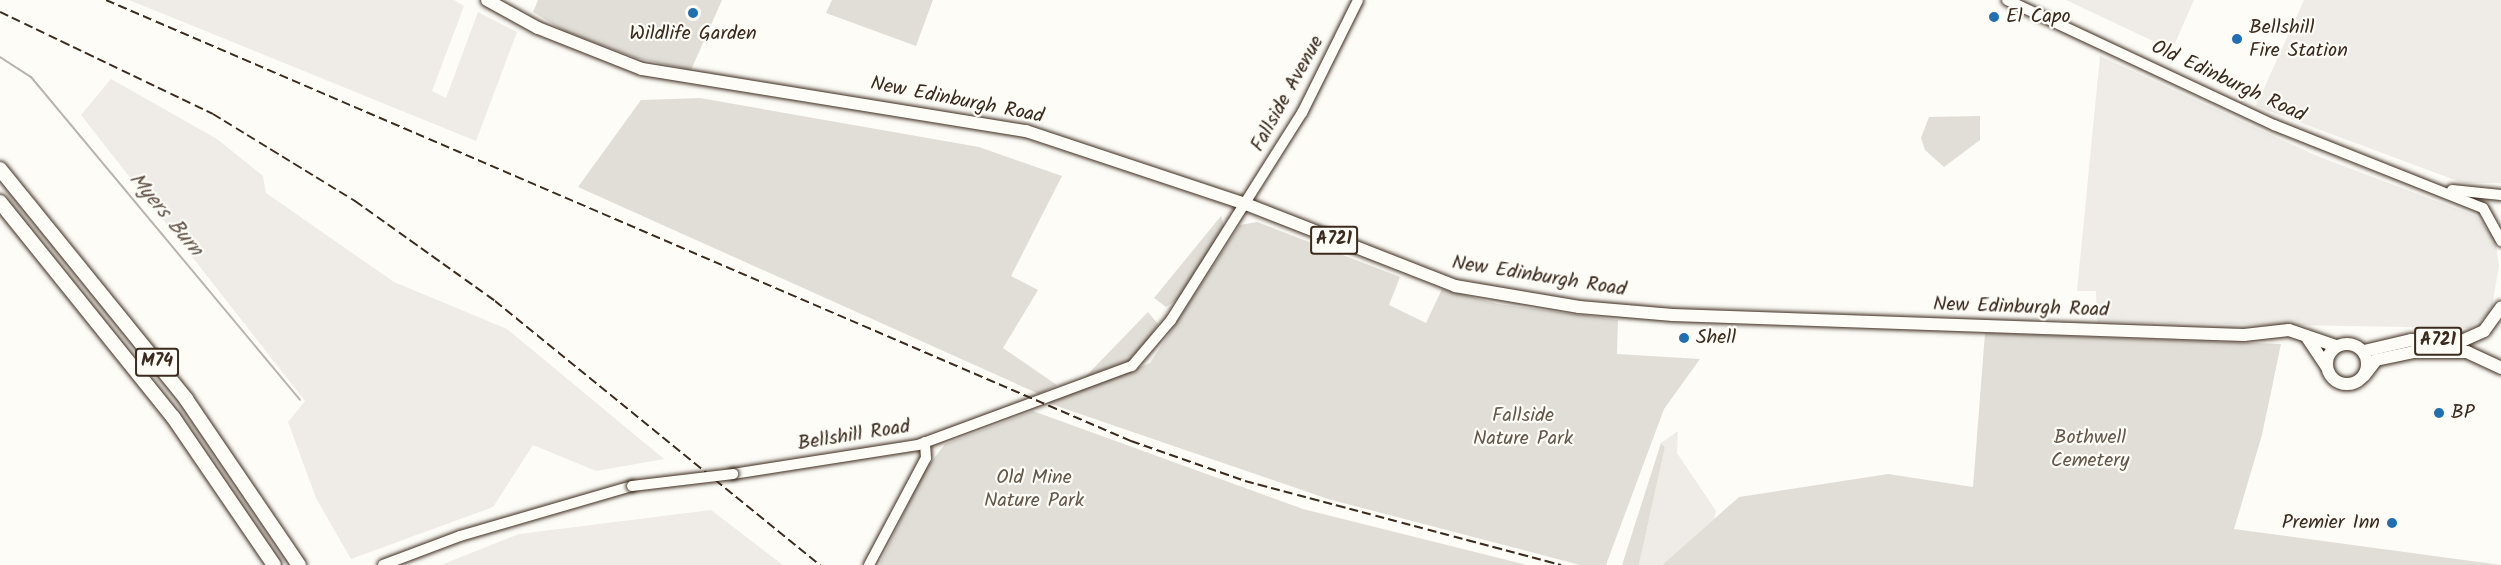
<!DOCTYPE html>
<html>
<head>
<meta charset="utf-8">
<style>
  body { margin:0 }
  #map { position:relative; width:2501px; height:565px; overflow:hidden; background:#fdfcf7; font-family:Kalam,sans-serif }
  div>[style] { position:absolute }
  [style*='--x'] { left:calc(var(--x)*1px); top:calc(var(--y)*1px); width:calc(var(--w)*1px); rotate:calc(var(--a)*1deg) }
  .built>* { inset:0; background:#efece7 }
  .green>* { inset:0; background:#e1ded7 }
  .stream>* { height:2px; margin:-1px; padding:0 1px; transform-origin:1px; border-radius:1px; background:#bbb4ad }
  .roads { filter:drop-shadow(0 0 2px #3b2a1e) drop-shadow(0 0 2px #3b2a1e) }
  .secondary>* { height:10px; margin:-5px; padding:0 5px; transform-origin:5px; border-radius:5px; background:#fdfcf7 }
  .primary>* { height:12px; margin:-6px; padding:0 6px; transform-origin:6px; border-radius:6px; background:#fdfcf7 }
  .primary>.ring { margin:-6px; padding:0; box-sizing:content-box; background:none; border:12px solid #fdfcf7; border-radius:50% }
  .highway>* { height:14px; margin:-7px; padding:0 7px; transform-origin:7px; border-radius:7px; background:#fdfcf7 }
  .rail>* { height:2px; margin-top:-1px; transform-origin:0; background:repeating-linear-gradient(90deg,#3b2a1e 0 9px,transparent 0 13.5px) }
  .bridges { filter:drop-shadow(0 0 2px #3b2a1e) drop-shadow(0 0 2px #3b2a1e) }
  .secondary-bridge>* { height:10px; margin:-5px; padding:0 5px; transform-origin:5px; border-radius:5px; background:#fdfcf7 }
  .dots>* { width:16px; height:16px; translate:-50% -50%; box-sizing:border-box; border:3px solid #fdfcf7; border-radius:50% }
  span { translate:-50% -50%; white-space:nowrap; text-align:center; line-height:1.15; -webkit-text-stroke:4.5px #fdfcf7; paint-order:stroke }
  .shield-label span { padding:2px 4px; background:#fdfcf7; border:2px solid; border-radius:4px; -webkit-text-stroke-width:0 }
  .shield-label { font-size:18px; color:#3b2a1e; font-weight:700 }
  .poi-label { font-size:20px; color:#3b2a1e }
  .left { translate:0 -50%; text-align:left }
  .right { translate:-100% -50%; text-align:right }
  .street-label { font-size:20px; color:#3b2a1e }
  .park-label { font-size:20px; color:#64574c }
  .water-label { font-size:21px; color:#615349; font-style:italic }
</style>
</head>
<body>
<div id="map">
  <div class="built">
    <i style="clip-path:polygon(129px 0,454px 0,464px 6px,432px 91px,446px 98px,478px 12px,517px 32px,476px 141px)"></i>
    <i style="clip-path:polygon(2066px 0,2194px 0,2172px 50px)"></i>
    <i style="clip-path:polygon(2304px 0,2501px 0,2501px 183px,2463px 183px,2256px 106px)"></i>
    <i style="clip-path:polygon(2100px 56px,2317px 156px,2476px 216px,2495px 239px,2499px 266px,2491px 312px,2469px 328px,2097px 322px,2096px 291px,2077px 291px)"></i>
    <i style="clip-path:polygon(111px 79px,217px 139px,263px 176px,266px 193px,394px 282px,507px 329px,664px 459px,596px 471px,533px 445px,493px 507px,351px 559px,316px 498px,288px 422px,305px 401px,81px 115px)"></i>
    <i style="clip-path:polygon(1678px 431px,1677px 453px,1716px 511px,1714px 519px,1662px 565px,1639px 565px,1665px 447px,1661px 443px)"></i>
    <i style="clip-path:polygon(711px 510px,783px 565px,441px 565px,519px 534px)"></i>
  </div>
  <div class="green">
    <i style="clip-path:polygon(538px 0,722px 0,691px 70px,636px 58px,564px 31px,533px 12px)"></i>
    <i style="clip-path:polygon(832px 0,933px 0,916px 46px,826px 13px)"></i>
    <i style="clip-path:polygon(700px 98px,979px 147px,1062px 176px,1011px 276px,1038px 290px,1003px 348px,1057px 385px,1039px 394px,578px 187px,641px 100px)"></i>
    <i style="clip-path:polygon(1980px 116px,1980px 140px,1944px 167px,1925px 150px,1921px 138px,1929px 117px)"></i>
    <i style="clip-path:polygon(1221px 216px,1225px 228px,1178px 299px,1166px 307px,1154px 298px)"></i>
    <i style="clip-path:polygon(1257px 222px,1400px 277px,1389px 305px,1426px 323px,1442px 289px,1498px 304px,1618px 320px,1617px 354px,1700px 359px,1664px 409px,1606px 565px,1580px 565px,1328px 499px,1048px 403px,1150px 363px,1240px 225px)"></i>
    <i style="clip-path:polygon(1148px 312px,1158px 324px,1143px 348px,1129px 361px,1085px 377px)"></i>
    <i style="clip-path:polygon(1985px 333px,2281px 344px,2262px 435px,2234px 529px,2501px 565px,1662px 565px,1739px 497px,1888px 474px,1973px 487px)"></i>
    <i style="clip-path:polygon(1033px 411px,1303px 509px,1527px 565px,879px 565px,925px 470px,945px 444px)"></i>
    <i style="clip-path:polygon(1661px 443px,1665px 447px,1639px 565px,1622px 565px)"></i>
  </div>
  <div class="stream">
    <i style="--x:0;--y:57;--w:37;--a:33"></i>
    <i style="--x:31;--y:77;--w:420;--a:50.2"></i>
  </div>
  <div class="roads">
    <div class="secondary">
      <i style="--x:2007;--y:0;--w:295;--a:25.1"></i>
      <i style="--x:2274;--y:125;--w:225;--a:21.7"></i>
      <i style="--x:2483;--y:208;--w:38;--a:61"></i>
      <i style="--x:2452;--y:190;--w:49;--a:5.8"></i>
      <i style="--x:733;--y:474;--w:187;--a:-8.9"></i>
      <i style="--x:918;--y:445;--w:228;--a:-20.3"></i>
      <i style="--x:1132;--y:366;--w:60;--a:-49.7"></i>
      <i style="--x:1171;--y:320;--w:245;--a:-57.7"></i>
      <i style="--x:1302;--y:113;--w:126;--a:-63.6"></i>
      <i style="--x:383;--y:565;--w:82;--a:-20.6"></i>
      <i style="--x:460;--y:536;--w:179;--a:-16.2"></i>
      <i style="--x:869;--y:565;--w:121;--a:-62"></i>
      <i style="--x:926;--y:458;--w:16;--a:-94"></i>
    </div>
    <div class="primary">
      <i style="--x:487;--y:0;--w:58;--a:28.8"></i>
      <i style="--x:538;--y:28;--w:112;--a:21.5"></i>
      <i style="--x:642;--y:69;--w:389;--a:9.2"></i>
      <i style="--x:1026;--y:131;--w:232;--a:18.4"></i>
      <i style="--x:1246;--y:204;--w:225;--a:21.4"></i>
      <i style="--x:1455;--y:286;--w:126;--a:9.6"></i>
      <i style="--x:1579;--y:307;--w:94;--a:4.9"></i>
      <i style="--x:1673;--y:315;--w:571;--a:2.01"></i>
      <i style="--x:2244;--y:335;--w:45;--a:-6.3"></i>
      <i style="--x:2289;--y:330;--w:50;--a:18.8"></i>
      <i style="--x:2306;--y:336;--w:36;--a:56"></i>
      <i class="ring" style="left:2327px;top:344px;width:28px;height:28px"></i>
      <i style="--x:2364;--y:351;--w:48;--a:-13.2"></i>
      <i style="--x:2411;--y:340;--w:53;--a:0"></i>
      <i style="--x:2464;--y:340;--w:22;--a:-24"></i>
      <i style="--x:2484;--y:331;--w:29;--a:-54"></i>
      <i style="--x:2364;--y:376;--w:20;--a:-53"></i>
      <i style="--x:2376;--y:360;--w:38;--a:-12"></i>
      <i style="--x:2413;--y:352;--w:54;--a:0"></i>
      <i style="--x:2467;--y:352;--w:38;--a:25"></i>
    </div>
    <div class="highway">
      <i style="--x:0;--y:169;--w:296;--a:51"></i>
      <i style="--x:186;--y:399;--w:201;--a:55.8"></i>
      <i style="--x:0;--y:202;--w:276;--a:51.2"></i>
      <i style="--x:173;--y:417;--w:179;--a:55.7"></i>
    </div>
  </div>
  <div class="rail">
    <i style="--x:106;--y:0;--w:1116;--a:23.28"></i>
    <i style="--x:1131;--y:441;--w:121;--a:19.3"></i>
    <i style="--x:1245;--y:481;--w:327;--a:14.9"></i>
    <i style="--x:0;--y:12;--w:236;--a:25.6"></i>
    <i style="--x:213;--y:114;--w:167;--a:31.5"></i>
    <i style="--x:355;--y:201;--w:172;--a:35.5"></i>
    <i style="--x:495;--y:301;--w:419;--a:39.1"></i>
  </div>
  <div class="bridges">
    <div class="secondary-bridge">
      <i style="--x:632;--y:486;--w:102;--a:-6.8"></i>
    </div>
  </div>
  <div class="dots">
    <i style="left:693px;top:13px;background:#1f6fb2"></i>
    <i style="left:1994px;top:17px;background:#1f6fb2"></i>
    <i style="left:2237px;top:39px;background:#1f6fb2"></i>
    <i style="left:1684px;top:338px;background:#1f6fb2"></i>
    <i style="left:2439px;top:413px;background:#1f6fb2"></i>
    <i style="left:2392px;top:523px;background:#1f6fb2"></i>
  </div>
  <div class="shield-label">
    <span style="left:1334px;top:240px">A721</span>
    <span style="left:2438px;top:341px">A721</span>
    <span style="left:157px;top:362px">M74</span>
  </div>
  <div class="poi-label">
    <span class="left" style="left:2006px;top:17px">El Capo</span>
    <span class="left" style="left:2249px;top:40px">Bellshill<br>Fire Station</span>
    <span style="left:693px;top:34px">Wildlife Garden</span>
    <span class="left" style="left:1696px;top:338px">Shell</span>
    <span class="left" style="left:2451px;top:413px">BP</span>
    <span class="right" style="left:2380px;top:523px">Premier Inn</span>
  </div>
  <div class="street-label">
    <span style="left:2228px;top:82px;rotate:25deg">Old Edinburgh Road</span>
    <span style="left:1288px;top:94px;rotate:-61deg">Fallside Avenue</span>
    <span style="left:957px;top:101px;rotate:11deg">New Edinburgh Road</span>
    <span style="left:1539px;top:277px;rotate:9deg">New Edinburgh Road</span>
    <span style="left:2021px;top:308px;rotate:2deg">New Edinburgh Road</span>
    <span style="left:854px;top:436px;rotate:-9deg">Bellshill Road</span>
  </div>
  <div class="park-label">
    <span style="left:1523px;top:428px">Fallside<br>Nature Park</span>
    <span style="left:2090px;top:450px">Bothwell<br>Cemetery</span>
    <span style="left:1034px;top:490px">Old Mine<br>Nature Park</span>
  </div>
  <div class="water-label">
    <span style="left:165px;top:215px;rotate:50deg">Myers Burn</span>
  </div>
</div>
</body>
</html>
